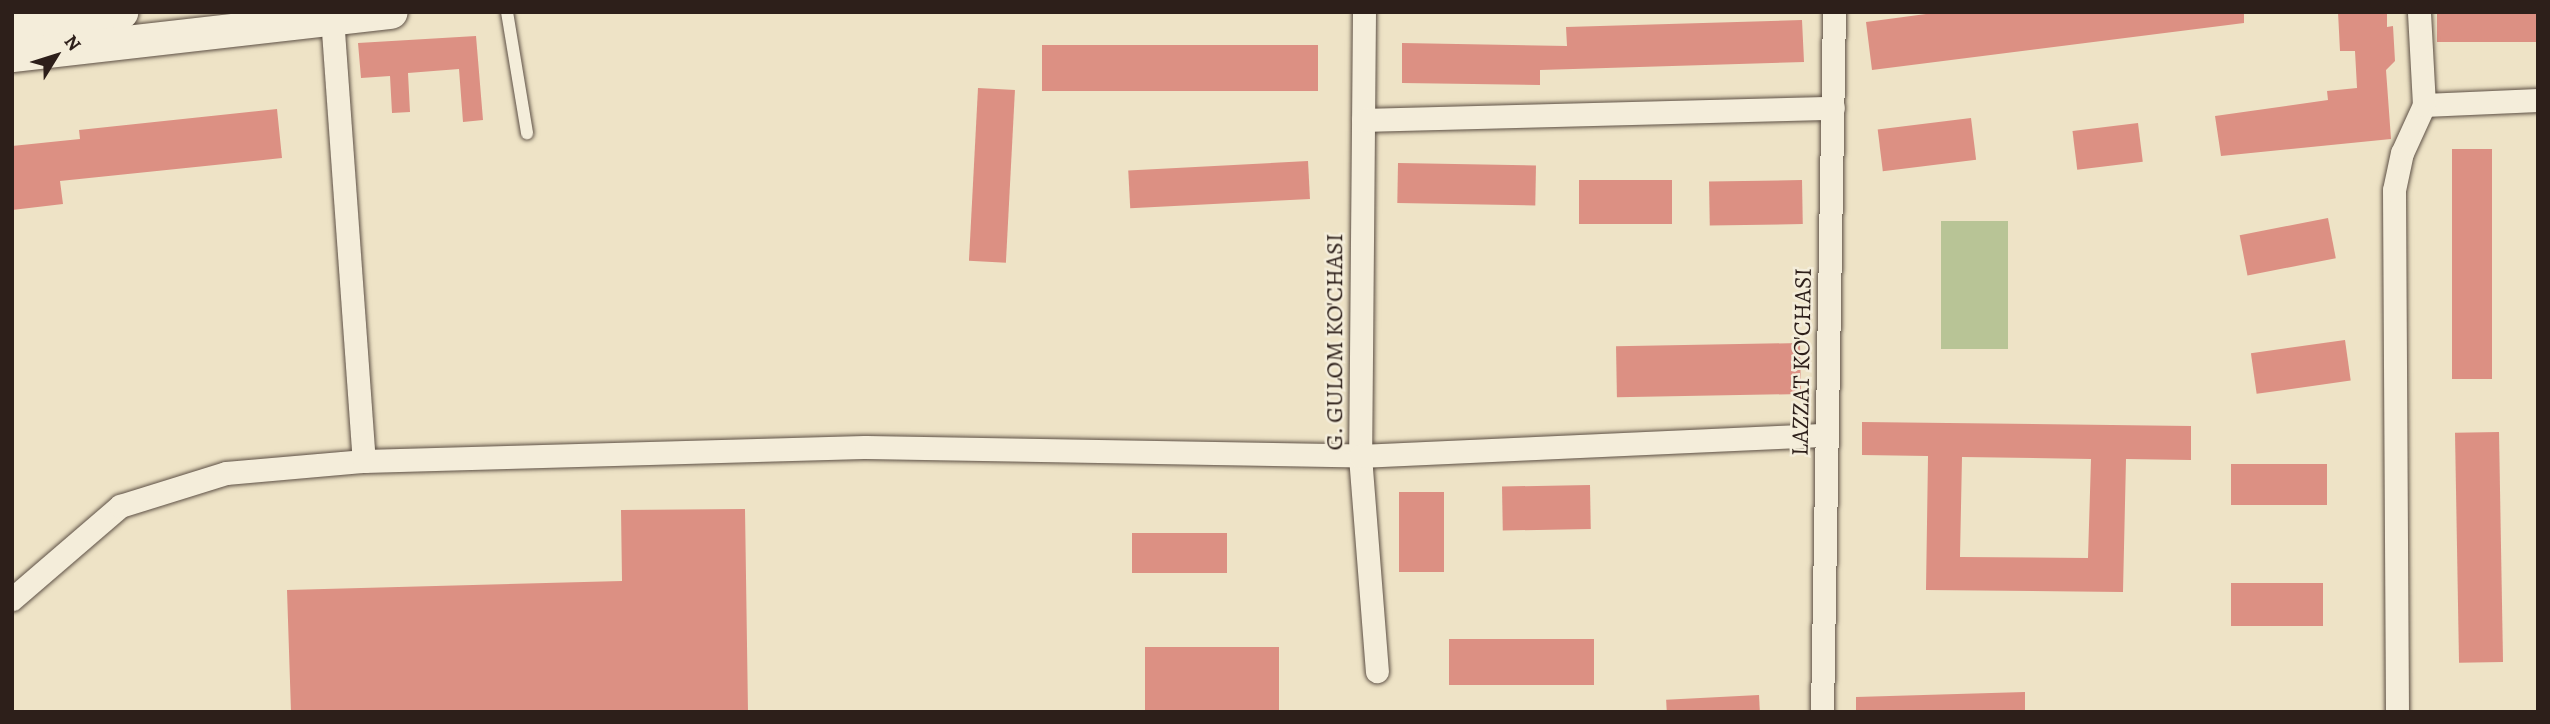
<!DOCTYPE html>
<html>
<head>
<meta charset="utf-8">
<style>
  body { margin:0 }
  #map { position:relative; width:2550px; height:724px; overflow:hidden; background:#eee3c6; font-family:Alegreya,serif }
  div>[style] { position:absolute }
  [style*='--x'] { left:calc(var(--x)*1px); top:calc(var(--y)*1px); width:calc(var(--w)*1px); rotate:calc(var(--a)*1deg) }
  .green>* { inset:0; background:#b8c496; transform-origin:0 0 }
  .building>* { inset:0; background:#dc9083; transform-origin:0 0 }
  .roads { filter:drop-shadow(0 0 2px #5d5045) drop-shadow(0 0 2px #5d5045) }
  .service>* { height:12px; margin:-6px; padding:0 6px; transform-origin:6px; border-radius:6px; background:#f4edda }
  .minor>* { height:23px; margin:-11.5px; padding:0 11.5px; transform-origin:11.5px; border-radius:11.5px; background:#f4edda }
  .secondary>* { height:33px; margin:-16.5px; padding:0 16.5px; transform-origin:16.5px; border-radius:16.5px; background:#f4edda }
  span { translate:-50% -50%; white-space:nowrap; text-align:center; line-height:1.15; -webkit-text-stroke:5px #f4edda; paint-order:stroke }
  .street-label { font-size:24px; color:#2d1f1a }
  .frame { position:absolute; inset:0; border:14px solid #2d1f1a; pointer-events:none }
  .north { position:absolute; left:21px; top:21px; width:70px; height:70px; -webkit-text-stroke:5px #f4edda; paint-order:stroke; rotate:52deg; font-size:19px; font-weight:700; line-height:28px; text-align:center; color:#2d1f1a }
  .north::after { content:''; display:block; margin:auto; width:24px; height:32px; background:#2d1f1a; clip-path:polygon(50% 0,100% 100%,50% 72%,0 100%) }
</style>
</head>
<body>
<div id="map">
  <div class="green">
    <i style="left:1941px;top:221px;width:67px;height:128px"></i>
  </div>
  <div class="building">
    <i style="clip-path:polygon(1941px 12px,2244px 12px,2244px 23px,1872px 70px,1866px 22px)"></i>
    <i style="clip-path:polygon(2338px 12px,2387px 12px,2387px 27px,2393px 26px,2395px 61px,2386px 70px,2391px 139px,2221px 156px,2215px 116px,2328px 100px,2327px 91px,2357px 88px,2355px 51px,2340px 51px)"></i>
    <i style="left:2437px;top:12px;width:101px;height:30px"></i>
    <i style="clip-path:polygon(1802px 20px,1804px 62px,1540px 70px,1540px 85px,1402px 83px,1402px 43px,1567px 46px,1566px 27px)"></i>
    <i style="clip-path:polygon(476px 36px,483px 120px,463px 122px,459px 69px,408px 73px,410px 112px,392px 113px,390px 76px,361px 78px,358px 43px)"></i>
    <i style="left:1042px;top:45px;width:276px;height:46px"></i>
    <i style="left:978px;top:88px;width:37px;height:173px;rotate:3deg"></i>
    <i style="clip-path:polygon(277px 109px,282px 158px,60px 181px,63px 204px,12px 210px,12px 146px,80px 139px,79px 130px)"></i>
    <i style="left:1971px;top:118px;width:42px;height:94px;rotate:83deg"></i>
    <i style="left:2138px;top:123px;width:39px;height:66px;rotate:83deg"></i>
    <i style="left:2452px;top:149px;width:40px;height:230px"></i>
    <i style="left:1308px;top:161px;width:38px;height:180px;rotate:87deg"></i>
    <i style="left:1398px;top:163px;width:138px;height:40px;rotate:1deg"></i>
    <i style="left:1672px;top:180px;width:44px;height:93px;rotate:90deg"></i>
    <i style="left:1802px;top:180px;width:44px;height:93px;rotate:89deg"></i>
    <i style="left:2328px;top:218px;width:41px;height:90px;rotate:79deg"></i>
    <i style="left:2345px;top:340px;width:41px;height:95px;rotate:82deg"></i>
    <i style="left:1800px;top:343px;width:51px;height:184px;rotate:89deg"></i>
    <i style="clip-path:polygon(evenodd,1862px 422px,2191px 426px,2191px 460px,2126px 459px,2123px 592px,1926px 590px,1928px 456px,1862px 455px,1862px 422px,1962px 457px,2091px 459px,2088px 558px,1960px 557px,1962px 457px)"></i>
    <i style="left:2499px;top:432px;width:230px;height:44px;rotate:89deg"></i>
    <i style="left:2231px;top:464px;width:96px;height:41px"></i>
    <i style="left:1590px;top:485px;width:44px;height:88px;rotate:89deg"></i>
    <i style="left:1399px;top:492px;width:45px;height:80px"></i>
    <i style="clip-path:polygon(745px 509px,748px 712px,291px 712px,287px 590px,622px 581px,621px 510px)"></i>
    <i style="left:1132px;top:533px;width:95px;height:40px"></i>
    <i style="left:2231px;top:583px;width:92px;height:43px"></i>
    <i style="left:1449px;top:639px;width:145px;height:46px"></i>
    <i style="left:1279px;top:647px;width:65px;height:134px;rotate:90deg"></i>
    <i style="clip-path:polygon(2025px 692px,2025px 712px,1856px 712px,1856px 697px)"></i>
    <i style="left:1759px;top:695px;width:17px;height:93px;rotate:87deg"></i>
  </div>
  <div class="roads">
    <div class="service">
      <i style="--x:507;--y:12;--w:123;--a:80.6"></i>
    </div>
    <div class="minor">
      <i style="--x:1364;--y:12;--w:444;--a:90.5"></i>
      <i style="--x:1360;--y:456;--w:216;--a:85.5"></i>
      <i style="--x:332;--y:17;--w:445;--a:85.9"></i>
      <i style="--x:2424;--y:105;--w:114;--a:-2.5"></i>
      <i style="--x:1363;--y:120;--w:470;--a:-1.5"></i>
      <i style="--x:12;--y:599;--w:143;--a:-40.7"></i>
      <i style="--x:120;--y:506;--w:111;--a:-17.3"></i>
      <i style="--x:226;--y:473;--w:139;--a:-5"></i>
      <i style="--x:364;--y:461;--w:502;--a:-1.6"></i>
      <i style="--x:866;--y:447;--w:494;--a:1"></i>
      <i style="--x:1360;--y:456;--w:467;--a:-2.6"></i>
      <i style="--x:1822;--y:712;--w:700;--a:-89.02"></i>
      <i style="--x:2397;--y:712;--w:522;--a:-90.33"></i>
      <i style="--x:2394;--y:190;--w:38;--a:-78"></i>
      <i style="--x:2402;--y:153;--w:53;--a:-65.4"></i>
      <i style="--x:2424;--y:105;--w:93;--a:-93.1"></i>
    </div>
    <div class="secondary">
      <i style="--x:12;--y:24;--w:110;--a:-6.3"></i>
      <i style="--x:12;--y:55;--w:381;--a:-6.5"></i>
    </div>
  </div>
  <div class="street-label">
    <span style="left:1335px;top:342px;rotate:-90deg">G. GULOM KO'CHASI</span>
    <span style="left:1802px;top:362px;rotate:-89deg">LAZZAT KO'CHASI</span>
  </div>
  <div class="frame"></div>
  <div class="north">N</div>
</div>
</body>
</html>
